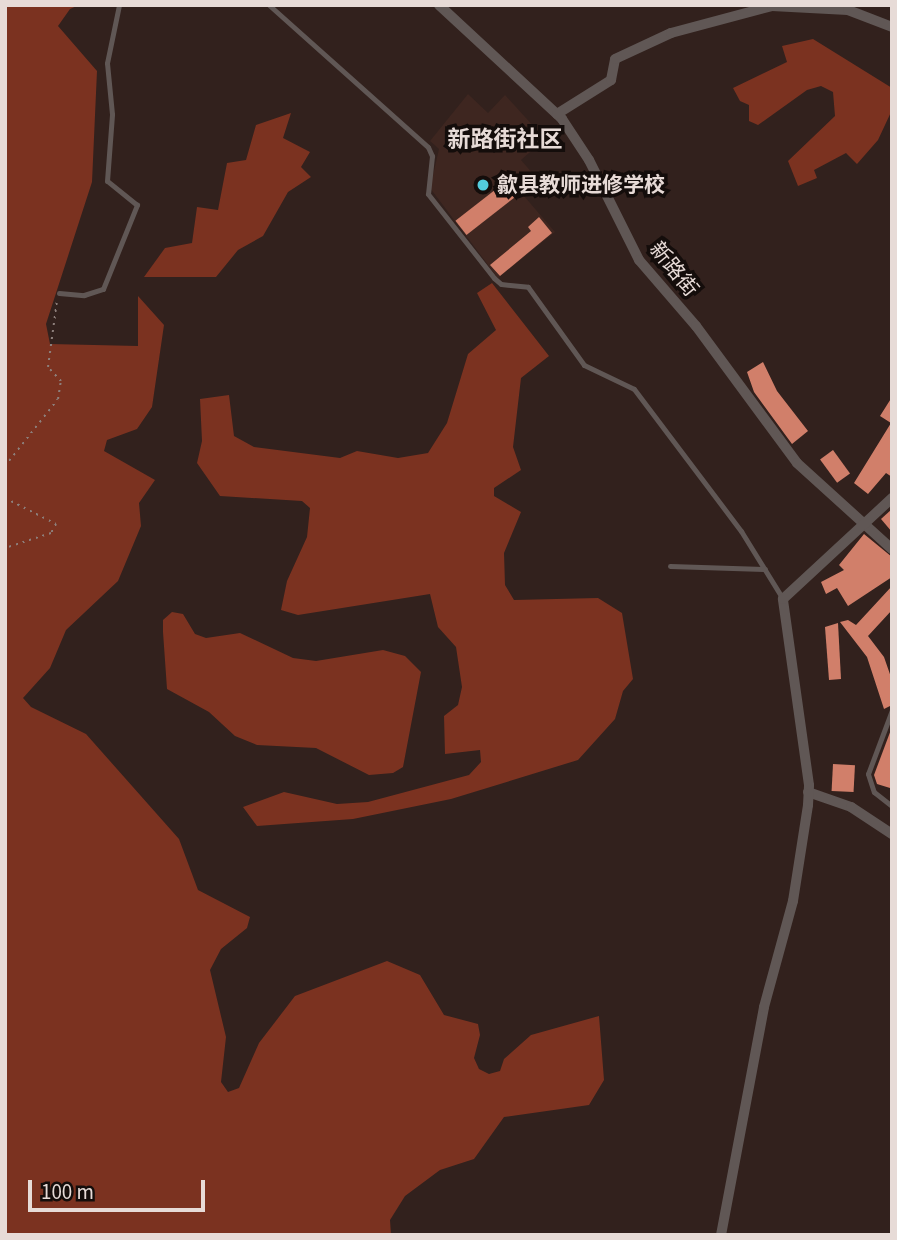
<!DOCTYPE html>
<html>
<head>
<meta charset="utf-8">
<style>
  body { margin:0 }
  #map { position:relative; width:897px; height:1240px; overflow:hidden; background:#32211d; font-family:"Source Sans 3","Noto Sans SC",sans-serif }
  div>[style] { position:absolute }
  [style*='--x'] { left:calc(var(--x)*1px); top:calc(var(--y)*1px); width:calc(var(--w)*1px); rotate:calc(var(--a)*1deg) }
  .built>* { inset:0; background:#3e2620 }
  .forest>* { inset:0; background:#7b3220 }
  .building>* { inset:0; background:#d17f6a; transform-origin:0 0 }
  .path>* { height:2px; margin-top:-1px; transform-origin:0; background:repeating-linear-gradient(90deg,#8d7f7b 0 2px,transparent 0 7px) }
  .lane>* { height:5px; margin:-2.5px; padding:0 2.5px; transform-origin:2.5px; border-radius:2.5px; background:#605755 }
  .street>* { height:10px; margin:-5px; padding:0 5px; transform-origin:5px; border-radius:5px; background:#605755 }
  .dots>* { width:19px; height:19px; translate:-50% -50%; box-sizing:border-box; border:4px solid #140d0b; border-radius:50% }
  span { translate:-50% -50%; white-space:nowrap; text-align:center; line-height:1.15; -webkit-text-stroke:7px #140d0b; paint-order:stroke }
  .poi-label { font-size:21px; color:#e7dbd7; font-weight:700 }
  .left { translate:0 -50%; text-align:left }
  .street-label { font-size:21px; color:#e7dbd7 }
  .neighbourhood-label { font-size:23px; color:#e7dbd7; font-weight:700 }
  .frame { position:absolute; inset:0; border:7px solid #e7dbd7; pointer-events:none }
  .scale { position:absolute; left:28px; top:1180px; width:177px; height:32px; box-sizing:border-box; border:4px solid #e7dbd7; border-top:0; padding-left:9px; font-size:21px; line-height:24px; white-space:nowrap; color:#e7dbd7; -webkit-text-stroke:5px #140d0b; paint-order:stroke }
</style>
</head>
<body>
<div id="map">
  <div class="built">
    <i style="clip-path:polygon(468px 94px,488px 113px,505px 95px,536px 129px,528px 136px,537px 146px,521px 160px,540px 182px,524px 196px,555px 232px,498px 278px,430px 188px,439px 149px,430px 141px)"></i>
  </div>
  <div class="forest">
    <i style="clip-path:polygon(5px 5px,79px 5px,70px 9px,58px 26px,97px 71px,92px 182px,46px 324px,50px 344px,138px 346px,138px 296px,164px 325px,152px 407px,137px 429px,107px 440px,104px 451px,155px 480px,139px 503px,141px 526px,118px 581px,66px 630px,50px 668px,23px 698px,31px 707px,86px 734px,179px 839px,198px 890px,250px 917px,247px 928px,221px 949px,210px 970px,226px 1037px,221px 1082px,228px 1092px,239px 1088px,259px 1043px,295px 996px,387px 961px,420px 975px,444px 1015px,478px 1024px,480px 1035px,474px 1058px,479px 1069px,489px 1074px,500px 1071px,504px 1059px,531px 1035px,599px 1016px,604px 1080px,589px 1105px,504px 1117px,474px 1159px,440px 1170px,405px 1196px,390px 1220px,391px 1235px,5px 1235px)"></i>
    <i style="clip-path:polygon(813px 39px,892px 88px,892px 110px,878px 140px,857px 164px,846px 153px,814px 170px,817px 178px,798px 186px,788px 161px,835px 116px,833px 92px,821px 86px,807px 90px,758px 125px,749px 121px,749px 105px,740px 101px,733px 88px,787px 62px,782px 46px)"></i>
    <i style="clip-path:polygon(291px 113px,283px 138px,310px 152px,301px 167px,311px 177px,288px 192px,263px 236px,238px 250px,216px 277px,144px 277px,165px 248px,192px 243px,197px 207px,218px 210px,227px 163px,246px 160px,256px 125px)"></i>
    <i style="clip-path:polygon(492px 283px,549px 356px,521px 378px,513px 447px,521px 470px,494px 488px,494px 496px,521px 512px,504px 553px,505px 585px,514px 600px,598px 598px,622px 613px,633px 679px,623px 691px,615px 719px,578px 760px,451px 799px,353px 819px,257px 826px,243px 807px,284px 792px,337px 804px,368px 802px,469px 775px,481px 762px,480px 750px,445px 754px,444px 716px,458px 705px,462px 687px,456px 647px,438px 627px,430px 594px,298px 615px,281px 610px,287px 581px,307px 537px,310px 508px,302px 501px,220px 496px,197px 463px,202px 441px,200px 399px,229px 395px,234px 436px,254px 447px,340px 458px,357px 451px,398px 458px,428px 453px,447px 423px,468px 354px,496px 330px,477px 293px)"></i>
    <i style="clip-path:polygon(172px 612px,183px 614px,195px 634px,206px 638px,240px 633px,293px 658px,316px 661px,383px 650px,405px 656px,421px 672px,403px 767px,393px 773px,369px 775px,316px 748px,257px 745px,235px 736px,209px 712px,167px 689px,163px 632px,163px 620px)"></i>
  </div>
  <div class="building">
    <i style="left:509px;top:179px;width:18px;height:68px;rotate:52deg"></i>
    <i style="clip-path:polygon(539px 217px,552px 233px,500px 276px,490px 265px,531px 231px,528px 227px)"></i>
    <i style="clip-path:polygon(763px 362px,777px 391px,808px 431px,792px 444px,754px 392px,747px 372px)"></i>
    <i style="clip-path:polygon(892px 397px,892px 477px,886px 473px,868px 494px,854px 483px,891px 423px,880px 416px)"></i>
    <i style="left:833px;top:450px;width:29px;height:16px;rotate:54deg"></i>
    <i style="clip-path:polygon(892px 509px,892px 532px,881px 519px)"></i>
    <i style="clip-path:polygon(864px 534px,892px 557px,892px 577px,848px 606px,837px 588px,826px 594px,821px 582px,844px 570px,839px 565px)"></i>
    <i style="clip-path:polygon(892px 586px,892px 610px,868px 636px,884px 657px,892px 680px,892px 705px,884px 709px,867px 657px,840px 622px,848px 620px,856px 625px)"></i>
    <i style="clip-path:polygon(838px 623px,841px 679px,829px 680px,825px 627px)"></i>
    <i style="clip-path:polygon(892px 727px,892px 783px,890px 788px,877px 784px,874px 775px)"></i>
    <i style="left:833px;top:764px;width:22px;height:27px;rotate:3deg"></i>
  </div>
  <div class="path">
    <i style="--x:5;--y:466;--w:85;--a:-51.7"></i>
    <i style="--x:58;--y:399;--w:18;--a:-81"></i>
    <i style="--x:61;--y:381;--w:19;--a:-133"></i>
    <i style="--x:48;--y:367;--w:68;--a:-82.3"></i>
    <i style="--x:5;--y:498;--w:57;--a:27"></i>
    <i style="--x:56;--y:524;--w:10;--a:119"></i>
    <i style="--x:51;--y:533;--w:48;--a:161.9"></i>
  </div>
  <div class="lane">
    <i style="--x:269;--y:5;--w:213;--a:41.8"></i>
    <i style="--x:428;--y:147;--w:10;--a:66"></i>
    <i style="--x:432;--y:156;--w:38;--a:96"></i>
    <i style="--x:428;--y:194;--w:107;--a:51.8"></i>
    <i style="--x:494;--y:278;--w:9;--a:41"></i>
    <i style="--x:501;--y:284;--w:27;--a:6"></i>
    <i style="--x:528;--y:287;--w:96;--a:54.3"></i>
    <i style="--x:584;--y:365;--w:55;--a:25.6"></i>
    <i style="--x:634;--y:389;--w:178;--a:53"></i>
    <i style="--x:741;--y:531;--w:80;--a:58.3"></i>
    <i style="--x:59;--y:293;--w:25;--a:5"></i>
    <i style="--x:84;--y:295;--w:20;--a:-18"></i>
    <i style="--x:103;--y:289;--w:91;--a:-68"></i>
    <i style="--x:137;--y:205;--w:38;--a:-141"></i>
    <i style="--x:107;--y:181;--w:67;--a:-85.7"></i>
    <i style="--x:112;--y:114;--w:51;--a:-95.6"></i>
    <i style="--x:107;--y:63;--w:59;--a:-78.3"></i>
    <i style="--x:670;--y:566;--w:95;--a:1.8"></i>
    <i style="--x:892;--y:710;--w:68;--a:110.6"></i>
    <i style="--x:868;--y:774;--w:19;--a:72"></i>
    <i style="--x:874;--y:792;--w:23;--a:38"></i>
  </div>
  <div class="street">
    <i style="--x:439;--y:5;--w:168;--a:42.8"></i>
    <i style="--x:562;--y:119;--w:49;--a:56.6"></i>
    <i style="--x:589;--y:160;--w:112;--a:63.4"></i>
    <i style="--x:639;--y:260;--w:87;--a:49.2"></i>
    <i style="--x:696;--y:326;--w:170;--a:53.6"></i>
    <i style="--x:797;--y:463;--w:128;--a:42.2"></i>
    <i style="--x:557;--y:114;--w:64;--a:-32.2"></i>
    <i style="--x:611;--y:80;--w:21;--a:-79"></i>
    <i style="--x:615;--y:59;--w:62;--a:-24.9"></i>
    <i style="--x:671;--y:33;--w:105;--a:-15"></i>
    <i style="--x:772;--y:6;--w:76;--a:3"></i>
    <i style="--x:848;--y:10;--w:47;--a:21.1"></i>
    <i style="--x:808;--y:792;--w:46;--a:19.2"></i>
    <i style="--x:851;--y:807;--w:49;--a:33.4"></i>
    <i style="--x:721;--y:1235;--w:232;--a:-79.3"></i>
    <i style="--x:764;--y:1007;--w:110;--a:-74.7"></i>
    <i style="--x:793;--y:901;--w:97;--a:-81.1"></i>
    <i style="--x:808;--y:805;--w:20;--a:-87"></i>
    <i style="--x:809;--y:785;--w:188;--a:-98"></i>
    <i style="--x:783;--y:599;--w:149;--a:-42.8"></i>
  </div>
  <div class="dots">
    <i style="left:483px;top:185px;background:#53cbdc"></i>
  </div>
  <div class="poi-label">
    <span class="left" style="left:497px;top:185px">歙县教师进修学校</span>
  </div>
  <div class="street-label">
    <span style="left:674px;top:269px;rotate:51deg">新路街</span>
  </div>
  <div class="neighbourhood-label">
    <span style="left:505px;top:140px">新路街社区</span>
  </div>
  <div class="frame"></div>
  <div class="scale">100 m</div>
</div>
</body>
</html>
